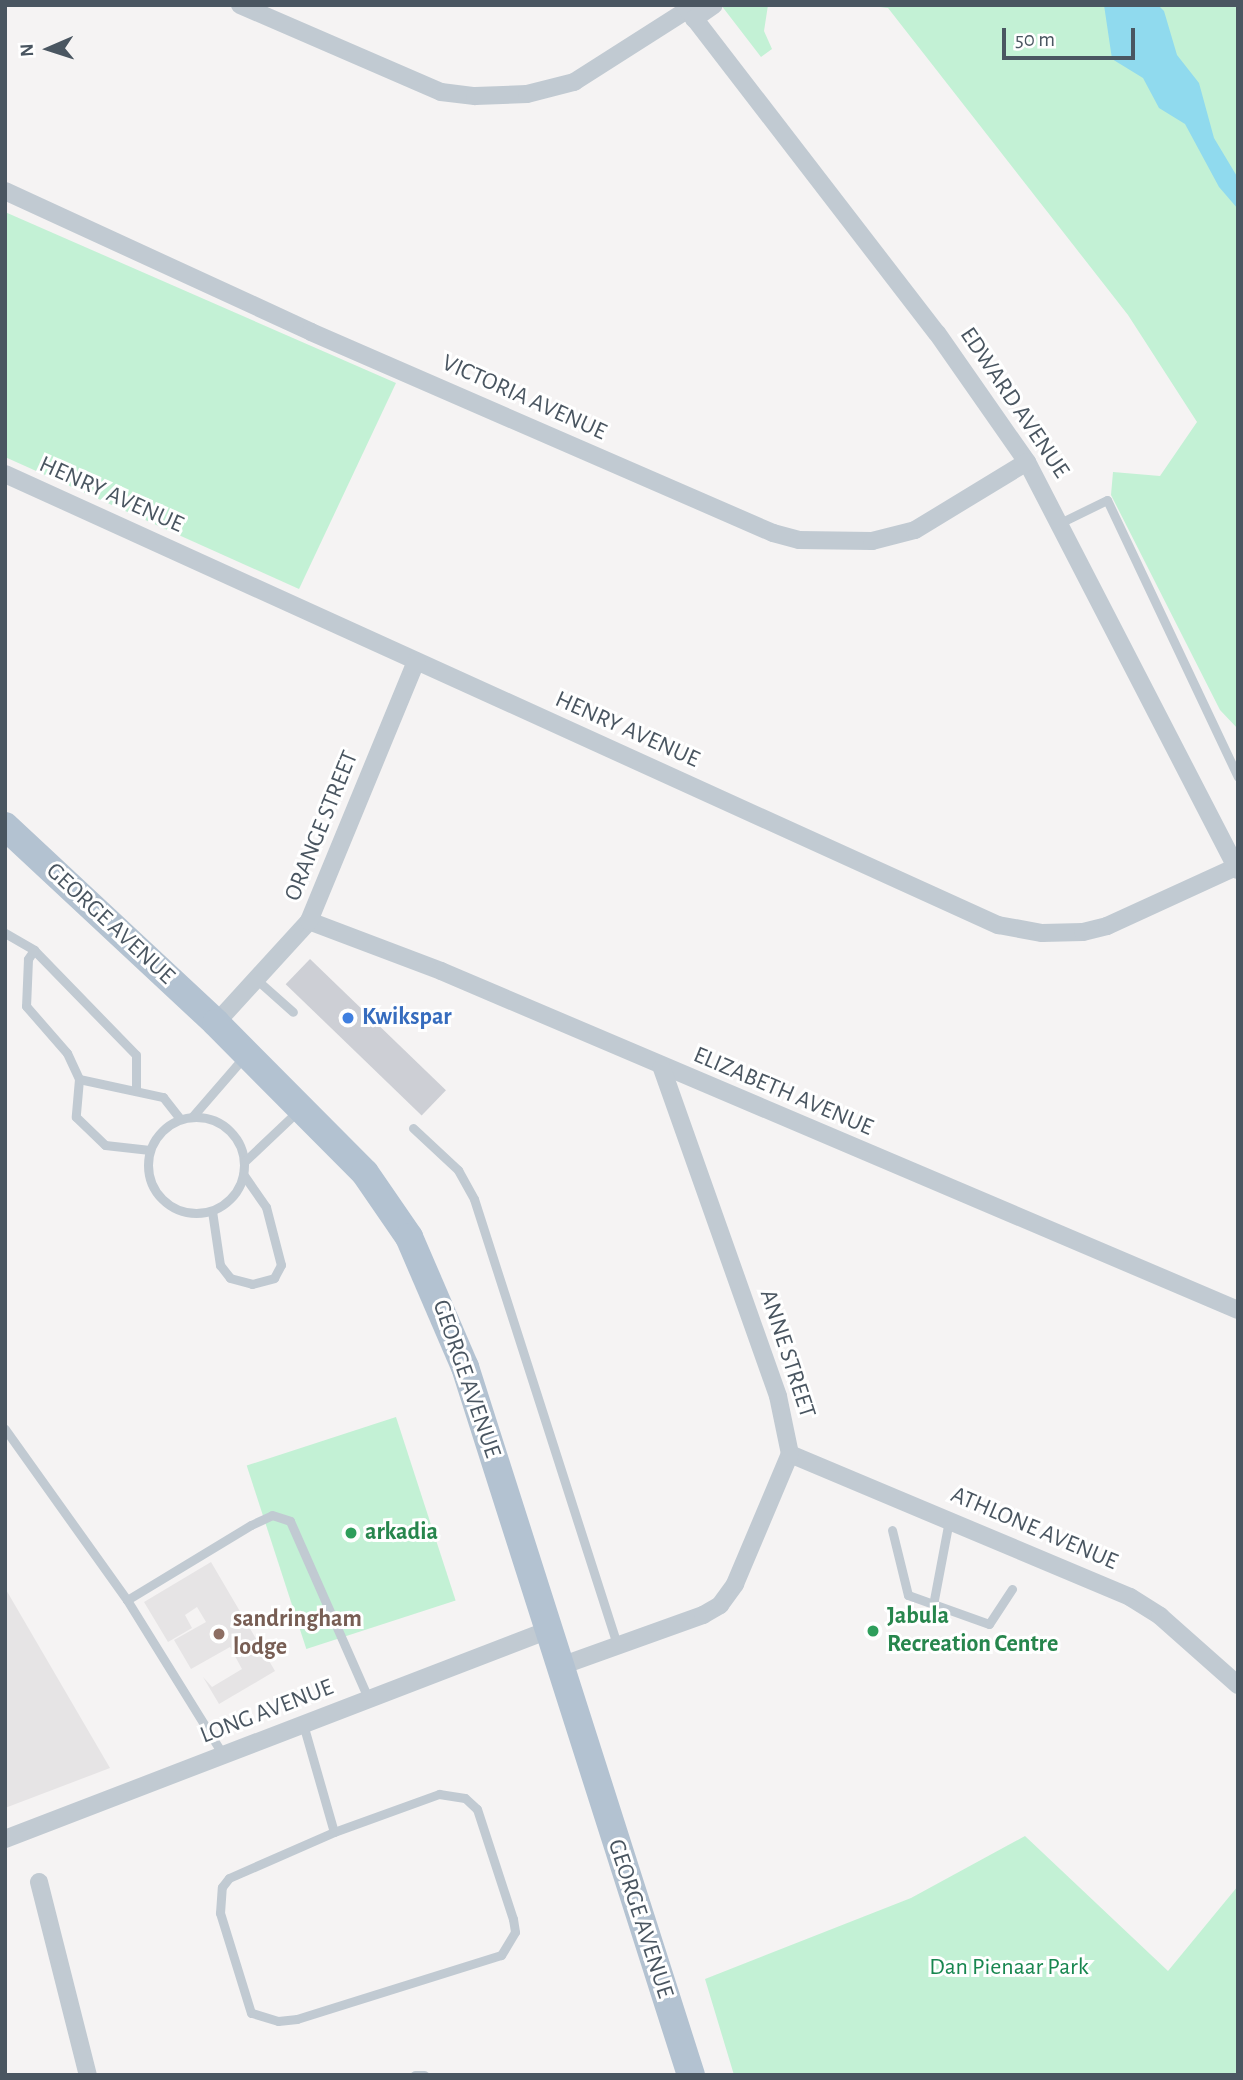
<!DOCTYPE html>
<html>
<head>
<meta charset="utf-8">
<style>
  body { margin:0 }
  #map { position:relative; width:1243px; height:2080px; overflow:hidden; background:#f5f3f3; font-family:"Alegreya Sans",sans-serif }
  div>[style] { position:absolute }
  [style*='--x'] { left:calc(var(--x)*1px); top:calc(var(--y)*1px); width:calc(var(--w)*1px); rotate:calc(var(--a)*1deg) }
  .education>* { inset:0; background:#e6e4e5 }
  .green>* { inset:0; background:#c3f1d5; transform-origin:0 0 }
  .water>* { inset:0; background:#90daee }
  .building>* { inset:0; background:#cdcfd5; transform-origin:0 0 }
  .lane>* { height:9px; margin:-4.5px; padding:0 4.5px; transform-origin:4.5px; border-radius:4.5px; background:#c1cad2 }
  .lane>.ring { margin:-4.5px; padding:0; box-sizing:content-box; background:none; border:9px solid #c1cad2; border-radius:50% }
  .street>* { height:18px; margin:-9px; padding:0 9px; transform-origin:9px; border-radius:9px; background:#c1cad2 }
  .primary>* { height:28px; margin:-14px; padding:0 14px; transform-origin:14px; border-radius:14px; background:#b3c2d1 }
  .dots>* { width:19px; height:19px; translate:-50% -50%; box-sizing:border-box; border:4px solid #fff; border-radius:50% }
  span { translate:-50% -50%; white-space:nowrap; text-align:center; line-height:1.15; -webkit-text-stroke:6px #fff; paint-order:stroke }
  .street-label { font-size:24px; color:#4a5661 }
  .shop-label { font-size:24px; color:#366cbe; font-weight:700 }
  .left { translate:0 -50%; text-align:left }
  .leisure-label { font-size:24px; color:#27864d; font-weight:700 }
  .education-label { font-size:24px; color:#785e54; font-weight:700 }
  .park-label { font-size:24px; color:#17864f }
  .frame { position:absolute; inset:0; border:7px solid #4a5661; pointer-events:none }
  .north { position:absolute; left:14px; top:14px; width:70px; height:70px; -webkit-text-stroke:5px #fff; paint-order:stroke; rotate:267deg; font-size:19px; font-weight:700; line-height:28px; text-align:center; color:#4a5661 }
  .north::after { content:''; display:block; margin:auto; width:24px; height:32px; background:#4a5661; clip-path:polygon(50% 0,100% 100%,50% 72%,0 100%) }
  .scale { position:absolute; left:1002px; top:28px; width:133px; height:32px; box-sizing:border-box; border:4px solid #4a5661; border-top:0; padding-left:9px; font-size:21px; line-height:24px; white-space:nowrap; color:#4a5661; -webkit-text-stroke:5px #fff; paint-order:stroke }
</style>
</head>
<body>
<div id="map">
  <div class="education">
    <i style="clip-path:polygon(211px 1562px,275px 1671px,219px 1704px,203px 1677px,212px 1687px,242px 1669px,230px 1647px,191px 1669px,174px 1640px,206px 1622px,197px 1607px,185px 1615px,192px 1628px,168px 1642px,144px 1602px)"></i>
    <i style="clip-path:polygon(5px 1588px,110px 1768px,5px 1808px)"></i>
  </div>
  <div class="green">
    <i style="clip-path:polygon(721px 5px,768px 5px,764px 31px,772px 49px,761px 57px)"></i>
    <i style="clip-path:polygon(864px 5px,1238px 5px,1238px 729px,1220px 710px,1111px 495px,1113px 472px,1160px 476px,1197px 422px,1128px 315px,888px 8px)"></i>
    <i style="clip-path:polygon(5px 212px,396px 383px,299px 589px,5px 457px)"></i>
    <i style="left:396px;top:1417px;width:193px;height:157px;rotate:72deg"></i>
    <i style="clip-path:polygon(1025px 1836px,1168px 1971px,1238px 1886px,1238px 2075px,734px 2075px,705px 1979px,911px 1898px)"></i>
  </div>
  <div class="water">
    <i style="clip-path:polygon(1104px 5px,1158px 5px,1164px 11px,1177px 55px,1199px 83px,1214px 138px,1238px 178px,1238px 209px,1219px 187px,1185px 124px,1159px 108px,1143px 78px,1112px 59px)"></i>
  </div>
  <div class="building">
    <i style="left:310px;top:959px;width:189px;height:35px;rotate:44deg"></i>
  </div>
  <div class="lane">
    <i style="--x:1062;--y:522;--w:50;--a:-26.1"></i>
    <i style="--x:1107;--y:500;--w:306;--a:64.7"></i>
    <i style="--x:5;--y:933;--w:34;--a:30"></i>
    <i style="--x:34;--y:950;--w:146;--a:45.8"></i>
    <i style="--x:136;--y:1055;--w:36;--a:90"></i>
    <i style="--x:34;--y:950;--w:11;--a:124"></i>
    <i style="--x:28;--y:959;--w:47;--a:92.4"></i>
    <i style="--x:26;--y:1006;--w:62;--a:48.9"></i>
    <i style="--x:67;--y:1053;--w:29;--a:65"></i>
    <i style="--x:79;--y:1079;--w:38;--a:95"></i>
    <i style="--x:76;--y:1117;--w:40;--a:44"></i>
    <i style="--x:105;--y:1145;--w:45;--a:6.3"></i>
    <i style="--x:257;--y:980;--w:48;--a:41.6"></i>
    <i style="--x:79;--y:1079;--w:86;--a:12.1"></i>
    <i style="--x:163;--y:1097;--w:28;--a:52"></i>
    <i class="ring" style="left:148px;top:1117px;width:87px;height:87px"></i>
    <i style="--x:192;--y:1117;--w:79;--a:-49.1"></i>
    <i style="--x:413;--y:1128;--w:62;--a:43"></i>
    <i style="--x:458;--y:1170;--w:33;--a:61"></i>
    <i style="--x:474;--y:1199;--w:471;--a:72.2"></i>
    <i style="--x:244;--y:1162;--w:76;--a:-43.4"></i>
    <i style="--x:212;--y:1211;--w:55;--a:81.6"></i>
    <i style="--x:220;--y:1265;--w:16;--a:52"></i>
    <i style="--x:230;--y:1278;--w:23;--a:15"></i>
    <i style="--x:252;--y:1284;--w:23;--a:-15"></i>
    <i style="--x:274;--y:1278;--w:15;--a:-62"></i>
    <i style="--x:281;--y:1265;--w:60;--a:-104.5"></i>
    <i style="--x:266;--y:1207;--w:40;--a:-124.9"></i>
    <i style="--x:5;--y:1429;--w:210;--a:54.5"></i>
    <i style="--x:127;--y:1600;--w:182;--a:58.2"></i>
    <i style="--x:892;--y:1530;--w:67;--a:76.2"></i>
    <i style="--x:908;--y:1595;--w:86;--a:19.7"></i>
    <i style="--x:989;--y:1624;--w:42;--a:-56.7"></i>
    <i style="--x:127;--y:1600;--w:145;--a:-31.2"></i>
    <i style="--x:251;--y:1525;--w:23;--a:-25"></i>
    <i style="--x:272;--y:1515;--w:19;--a:18"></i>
    <i style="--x:290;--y:1521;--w:196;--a:66.2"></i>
    <i style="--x:933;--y:1605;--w:86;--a:-79.3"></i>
    <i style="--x:303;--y:1724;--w:112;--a:74"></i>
    <i style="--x:439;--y:1794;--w:26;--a:9"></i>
    <i style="--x:465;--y:1798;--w:16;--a:43"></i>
    <i style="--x:477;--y:1809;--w:116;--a:71.9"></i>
    <i style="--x:513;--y:1919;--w:13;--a:81"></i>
    <i style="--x:515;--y:1932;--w:27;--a:121"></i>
    <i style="--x:501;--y:1955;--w:214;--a:162.6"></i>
    <i style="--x:297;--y:2019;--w:19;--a:174"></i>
    <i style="--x:278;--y:2021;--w:28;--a:-163"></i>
    <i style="--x:251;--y:2013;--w:105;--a:-107.2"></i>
    <i style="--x:220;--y:1913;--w:26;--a:-86"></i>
    <i style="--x:222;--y:1887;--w:11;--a:-52"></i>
    <i style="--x:229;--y:1878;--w:115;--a:-23.7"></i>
    <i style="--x:334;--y:1832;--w:112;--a:-19.9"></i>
    <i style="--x:415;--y:2075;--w:9;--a:0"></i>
  </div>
  <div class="street">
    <i style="--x:240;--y:5;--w:219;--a:23.4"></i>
    <i style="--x:441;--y:92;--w:34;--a:7"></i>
    <i style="--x:475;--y:96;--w:52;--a:-2.2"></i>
    <i style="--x:527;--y:94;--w:49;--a:-14.3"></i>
    <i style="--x:574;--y:82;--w:134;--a:-32.5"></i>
    <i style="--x:684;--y:5;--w:414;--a:52.4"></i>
    <i style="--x:937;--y:333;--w:157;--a:55.1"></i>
    <i style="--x:1027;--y:462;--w:459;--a:62.7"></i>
    <i style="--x:694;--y:19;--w:24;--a:-35"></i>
    <i style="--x:5;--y:191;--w:337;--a:24.7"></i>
    <i style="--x:311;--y:332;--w:504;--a:23.51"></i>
    <i style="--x:773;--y:533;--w:27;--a:15"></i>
    <i style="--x:799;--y:540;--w:73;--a:0.8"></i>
    <i style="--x:872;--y:541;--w:44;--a:-14.3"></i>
    <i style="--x:915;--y:530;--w:131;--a:-31.3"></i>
    <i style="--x:5;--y:474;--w:1091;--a:24.43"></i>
    <i style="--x:998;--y:925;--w:45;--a:10.3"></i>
    <i style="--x:1042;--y:933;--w:41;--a:-1.4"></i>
    <i style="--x:1083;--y:932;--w:25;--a:-14"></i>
    <i style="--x:1107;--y:926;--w:142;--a:-24.6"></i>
    <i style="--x:309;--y:921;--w:141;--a:20.7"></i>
    <i style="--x:441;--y:971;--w:866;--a:23.04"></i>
    <i style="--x:216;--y:1023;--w:138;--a:-47.6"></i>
    <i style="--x:309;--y:921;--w:281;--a:-67.6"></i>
    <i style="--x:790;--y:1454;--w:369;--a:22.8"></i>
    <i style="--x:1130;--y:1597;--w:36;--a:32"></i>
    <i style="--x:1160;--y:1616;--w:104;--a:41.5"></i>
    <i style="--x:558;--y:1667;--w:154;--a:-19.7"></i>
    <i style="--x:703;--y:1615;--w:20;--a:-30"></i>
    <i style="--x:720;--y:1605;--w:26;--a:-54"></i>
    <i style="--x:735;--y:1584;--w:141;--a:-67.1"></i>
    <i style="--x:790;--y:1454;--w:59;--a:-101.7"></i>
    <i style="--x:778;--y:1396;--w:348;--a:-109.5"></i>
    <i style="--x:5;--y:1839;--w:580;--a:-21.03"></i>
    <i style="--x:39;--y:1882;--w:199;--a:75.8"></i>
  </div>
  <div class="primary">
    <i style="--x:5;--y:826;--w:289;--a:43"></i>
    <i style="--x:216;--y:1023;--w:211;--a:45.2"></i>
    <i style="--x:365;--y:1173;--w:78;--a:55.5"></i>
    <i style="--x:409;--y:1237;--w:142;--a:66.7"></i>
    <i style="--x:465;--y:1367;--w:743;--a:72.3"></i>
  </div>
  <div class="dots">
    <i style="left:348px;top:1018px;background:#3f7fe0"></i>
    <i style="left:351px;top:1533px;background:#2e9e5b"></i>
    <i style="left:873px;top:1631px;background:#2e9e5b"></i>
    <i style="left:219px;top:1634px;background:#8d6e63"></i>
  </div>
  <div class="street-label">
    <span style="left:524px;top:398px;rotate:24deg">VICTORIA AVENUE</span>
    <span style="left:1014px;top:403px;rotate:56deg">EDWARD AVENUE</span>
    <span style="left:111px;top:495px;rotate:24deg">HENRY AVENUE</span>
    <span style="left:627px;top:730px;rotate:24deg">HENRY AVENUE</span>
    <span style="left:322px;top:826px;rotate:-68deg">ORANGE STREET</span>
    <span style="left:110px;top:924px;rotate:43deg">GEORGE AVENUE</span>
    <span style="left:783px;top:1092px;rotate:23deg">ELIZABETH AVENUE</span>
    <span style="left:787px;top:1354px;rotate:72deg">ANNE STREET</span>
    <span style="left:466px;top:1379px;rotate:71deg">GEORGE AVENUE</span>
    <span style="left:1034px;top:1529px;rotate:23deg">ATHLONE AVENUE</span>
    <span style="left:267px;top:1712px;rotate:-21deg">LONG AVENUE</span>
    <span style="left:640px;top:1919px;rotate:72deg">GEORGE AVENUE</span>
  </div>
  <div class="shop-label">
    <span class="left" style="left:362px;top:1018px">Kwikspar</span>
  </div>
  <div class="leisure-label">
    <span class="left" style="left:365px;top:1533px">arkadia</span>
    <span class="left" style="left:887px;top:1631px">Jabula<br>Recreation Centre</span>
  </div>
  <div class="education-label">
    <span class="left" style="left:233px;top:1634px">sandringham<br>lodge</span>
  </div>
  <div class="park-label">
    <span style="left:1009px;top:1968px">Dan Pienaar Park</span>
  </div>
  <div class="frame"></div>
  <div class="north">N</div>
  <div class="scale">50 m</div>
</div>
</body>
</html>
